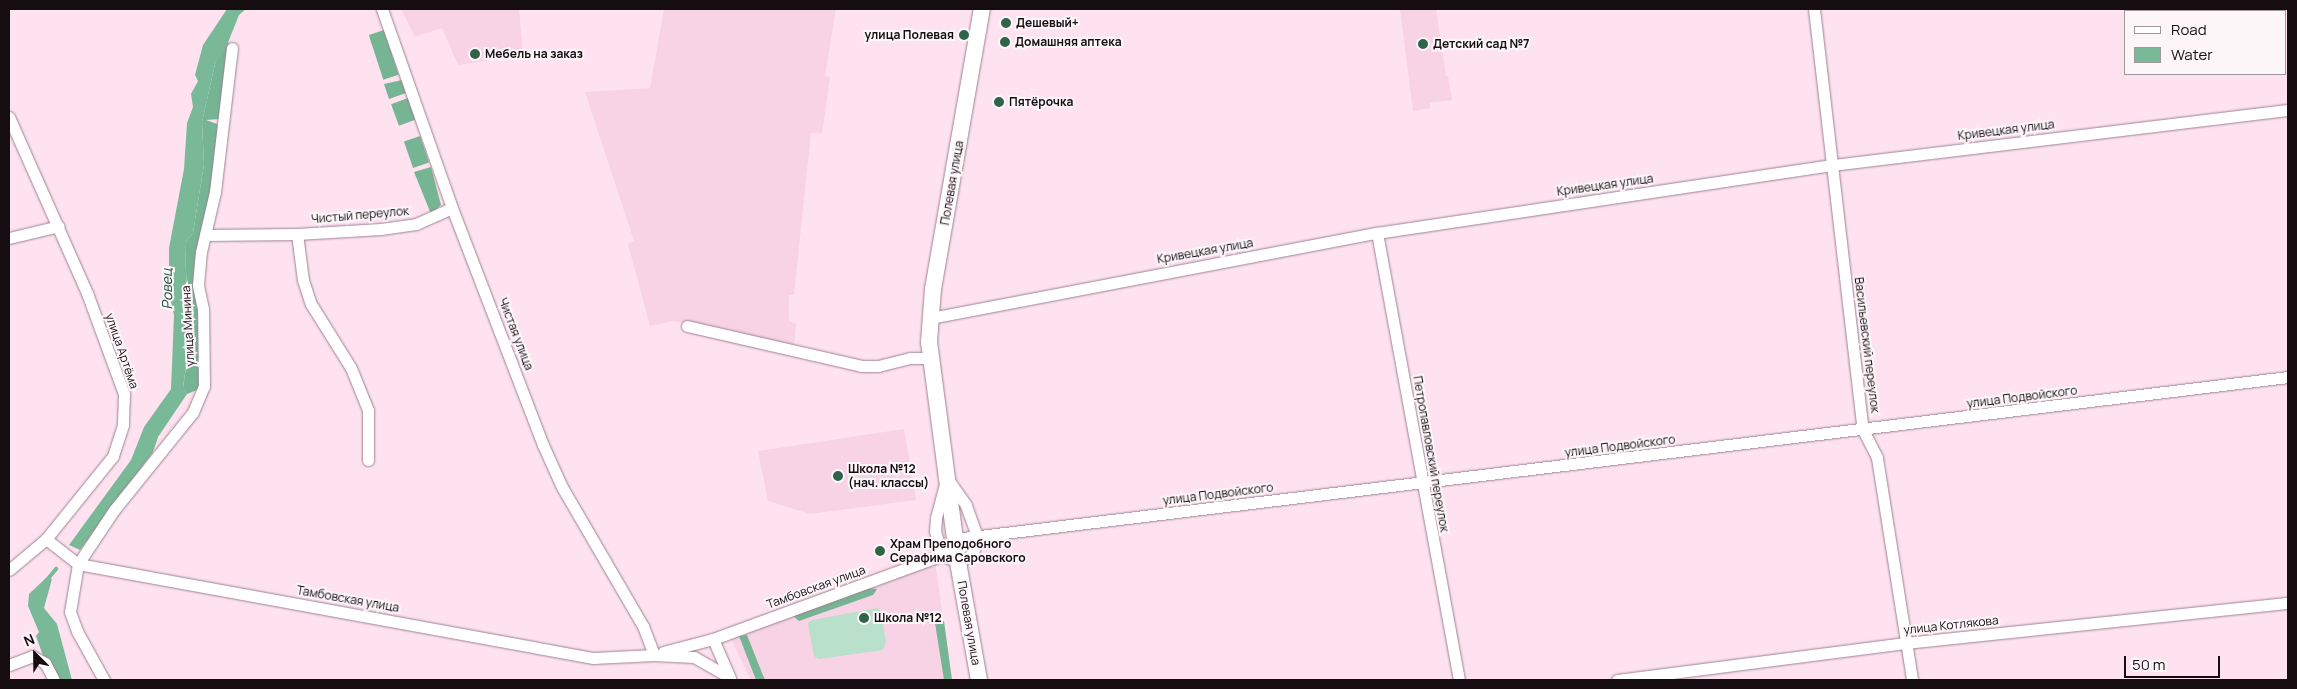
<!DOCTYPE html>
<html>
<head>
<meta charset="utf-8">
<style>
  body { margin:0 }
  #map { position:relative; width:2297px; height:689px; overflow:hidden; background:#fee2f0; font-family:Manrope,sans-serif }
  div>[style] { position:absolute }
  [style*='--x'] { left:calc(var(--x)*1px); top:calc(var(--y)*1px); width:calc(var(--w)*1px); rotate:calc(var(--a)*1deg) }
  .built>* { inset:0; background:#f7d3e5 }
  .green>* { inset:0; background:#b8e0ca }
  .forest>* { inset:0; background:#76b594; transform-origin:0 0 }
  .water>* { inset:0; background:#7ab998 }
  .stream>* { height:4px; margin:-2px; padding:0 2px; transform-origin:2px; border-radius:2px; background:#7ab998 }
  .roads { filter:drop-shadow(0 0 1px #9d8390) drop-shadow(0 0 1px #9d8390) }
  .street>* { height:11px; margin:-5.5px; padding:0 5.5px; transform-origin:5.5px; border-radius:5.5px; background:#fff }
  .secondary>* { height:16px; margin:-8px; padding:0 8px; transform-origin:8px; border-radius:8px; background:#fff }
  .dots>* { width:14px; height:14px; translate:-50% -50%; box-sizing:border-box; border:2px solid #fcf6f9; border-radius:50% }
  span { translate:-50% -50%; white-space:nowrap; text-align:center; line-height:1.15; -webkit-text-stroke:4px #fcf6f9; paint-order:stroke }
  .poi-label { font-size:12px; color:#160d11; font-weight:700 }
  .left { translate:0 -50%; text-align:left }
  .right { translate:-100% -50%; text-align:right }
  .street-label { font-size:12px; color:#160d11 }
  .water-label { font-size:14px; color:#1b4d36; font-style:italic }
  .frame { position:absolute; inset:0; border:10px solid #160d11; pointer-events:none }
  .legend { position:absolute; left:2124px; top:10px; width:162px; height:65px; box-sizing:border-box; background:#fcf6f9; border:1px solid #a0999c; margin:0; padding:6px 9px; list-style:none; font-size:15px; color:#160d11 }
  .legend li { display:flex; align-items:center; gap:10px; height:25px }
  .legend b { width:25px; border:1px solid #a0999c }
  .north { position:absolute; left:10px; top:629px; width:50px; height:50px; -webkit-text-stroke:4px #fcf6f9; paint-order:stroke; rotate:337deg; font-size:14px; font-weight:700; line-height:20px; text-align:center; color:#160d11 }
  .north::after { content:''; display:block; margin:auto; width:18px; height:22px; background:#160d11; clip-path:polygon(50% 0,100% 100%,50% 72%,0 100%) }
  .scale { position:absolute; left:2124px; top:656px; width:96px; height:22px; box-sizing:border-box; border:2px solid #160d11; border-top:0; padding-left:6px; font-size:15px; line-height:18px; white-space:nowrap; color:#160d11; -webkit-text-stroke:4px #fcf6f9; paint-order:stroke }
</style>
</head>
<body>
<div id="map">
  <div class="built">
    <i style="clip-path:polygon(401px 9px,519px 9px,523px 55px,458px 65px,442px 28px,415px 37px)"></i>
    <i style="clip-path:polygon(664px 9px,836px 9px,825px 76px,830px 77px,822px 134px,811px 133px,794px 295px,789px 295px,789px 321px,796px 324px,794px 347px,674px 321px,650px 326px,628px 244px,634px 241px,585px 92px,650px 88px)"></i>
    <i style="clip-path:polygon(1400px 9px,1436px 9px,1446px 76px,1448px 76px,1452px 100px,1430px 103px,1430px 108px,1413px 111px)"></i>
    <i style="clip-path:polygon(904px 429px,916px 500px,810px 514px,768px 501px,758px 451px)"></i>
    <i style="clip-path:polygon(935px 562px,952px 680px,751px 680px,731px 639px)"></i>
  </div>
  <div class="green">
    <i style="clip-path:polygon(878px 608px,881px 611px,886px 642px,883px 650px,819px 659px,814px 656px,808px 623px,812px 620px)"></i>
  </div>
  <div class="forest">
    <i style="left:384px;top:30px;width:47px;height:16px;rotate:72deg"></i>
    <i style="clip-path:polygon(227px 43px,231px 43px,220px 119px,206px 120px,220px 125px,199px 308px,199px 385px,197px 390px,187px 394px,183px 387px,188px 356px,184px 344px,188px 325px,185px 243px,193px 233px,204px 164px,202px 122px,215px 64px)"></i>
    <i style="clip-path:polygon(402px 80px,406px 93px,389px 99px,384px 84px)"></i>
    <i style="left:408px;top:98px;width:23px;height:18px;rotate:70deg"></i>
    <i style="left:420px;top:136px;width:28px;height:17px;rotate:71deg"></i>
    <i style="clip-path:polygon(431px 167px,441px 205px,431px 214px,414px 172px)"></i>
    <i style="clip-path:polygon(866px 588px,877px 589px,873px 595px,799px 621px,792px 615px)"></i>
    <i style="clip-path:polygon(944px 621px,952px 680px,944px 680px,935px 623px)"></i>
    <i style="clip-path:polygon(747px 635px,762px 673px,765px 680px,756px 680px,739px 636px)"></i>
  </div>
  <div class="water">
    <i style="clip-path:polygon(227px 9px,246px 9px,239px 15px,225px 50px,215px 64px,202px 122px,204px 164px,193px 233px,185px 243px,188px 325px,184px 344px,188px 356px,183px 386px,187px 394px,158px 437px,153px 452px,80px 550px,69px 545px,131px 460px,144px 427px,171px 389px,174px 315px,169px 293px,169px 248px,184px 169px,187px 123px,193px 107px,191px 94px,198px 81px,195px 75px,203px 45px)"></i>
    <i style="clip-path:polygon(46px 578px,52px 579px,44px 608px,57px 624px,72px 680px,58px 680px,42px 653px,36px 636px,39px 632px,28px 606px,29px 594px)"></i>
  </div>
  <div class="stream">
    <i style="--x:46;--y:581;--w:16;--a:-50"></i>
  </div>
  <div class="roads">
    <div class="street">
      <i style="--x:382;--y:9;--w:211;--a:70.6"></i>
      <i style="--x:452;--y:208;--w:254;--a:69"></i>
      <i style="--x:543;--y:445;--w:46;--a:65.7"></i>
      <i style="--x:562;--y:487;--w:161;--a:59.8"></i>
      <i style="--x:643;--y:626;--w:31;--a:69"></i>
      <i style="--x:1814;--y:9;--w:424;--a:83.4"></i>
      <i style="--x:1863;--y:430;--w:31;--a:63"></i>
      <i style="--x:1877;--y:458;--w:225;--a:81"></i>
      <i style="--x:9;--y:117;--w:193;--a:66.1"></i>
      <i style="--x:87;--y:293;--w:108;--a:69.9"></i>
      <i style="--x:124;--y:394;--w:31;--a:92"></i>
      <i style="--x:123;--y:425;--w:33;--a:108"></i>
      <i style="--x:113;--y:456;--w:107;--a:128.9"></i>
      <i style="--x:46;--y:539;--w:48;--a:140"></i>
      <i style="--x:1377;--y:233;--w:454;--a:79.6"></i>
      <i style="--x:297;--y:234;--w:46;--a:82.6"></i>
      <i style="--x:303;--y:280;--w:25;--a:72"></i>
      <i style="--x:311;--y:304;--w:75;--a:58"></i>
      <i style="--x:351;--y:368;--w:45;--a:68"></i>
      <i style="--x:368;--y:410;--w:50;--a:90"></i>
      <i style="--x:205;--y:235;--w:92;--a:-0.6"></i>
      <i style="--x:297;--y:234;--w:84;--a:-3.4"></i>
      <i style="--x:381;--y:229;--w:35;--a:-8"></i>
      <i style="--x:416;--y:224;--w:39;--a:-24"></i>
      <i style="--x:9;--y:238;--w:51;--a:-13.5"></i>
      <i style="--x:930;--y:318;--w:455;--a:-10.8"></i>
      <i style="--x:1377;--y:233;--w:461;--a:-8.5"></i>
      <i style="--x:1833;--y:165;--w:458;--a:-6.9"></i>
      <i style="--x:687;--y:326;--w:179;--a:12.9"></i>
      <i style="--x:861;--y:366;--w:17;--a:0"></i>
      <i style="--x:878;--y:366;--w:33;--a:-14"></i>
      <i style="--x:910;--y:358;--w:19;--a:0"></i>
      <i style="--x:945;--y:484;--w:35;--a:105"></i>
      <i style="--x:936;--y:518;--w:13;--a:94"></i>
      <i style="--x:935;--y:531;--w:25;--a:74"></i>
      <i style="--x:942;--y:555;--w:17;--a:24"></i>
      <i style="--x:958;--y:562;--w:17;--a:-28"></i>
      <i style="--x:973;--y:554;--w:18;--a:-77"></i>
      <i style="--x:977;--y:536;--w:33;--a:-110"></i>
      <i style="--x:966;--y:505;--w:28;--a:-125"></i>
      <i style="--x:46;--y:539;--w:41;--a:38"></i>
      <i style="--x:78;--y:564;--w:524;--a:10.34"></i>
      <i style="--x:593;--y:658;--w:61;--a:-2.8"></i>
      <i style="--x:654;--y:655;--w:40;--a:2.9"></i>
      <i style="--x:694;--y:657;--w:40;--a:29.7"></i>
      <i style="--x:955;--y:539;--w:1343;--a:-6.93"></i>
      <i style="--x:713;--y:639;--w:43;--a:66.4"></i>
      <i style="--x:663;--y:652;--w:52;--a:-14.6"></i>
      <i style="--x:713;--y:639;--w:259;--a:-20.1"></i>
      <i style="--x:9;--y:665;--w:25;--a:-21"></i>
      <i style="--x:32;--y:656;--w:15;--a:28"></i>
      <i style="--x:45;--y:663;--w:19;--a:62"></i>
      <i style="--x:104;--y:680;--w:56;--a:-118.9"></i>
      <i style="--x:77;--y:631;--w:20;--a:-110"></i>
      <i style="--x:70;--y:612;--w:49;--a:-80.5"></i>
      <i style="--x:78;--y:564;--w:65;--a:-56.3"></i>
      <i style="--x:114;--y:510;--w:126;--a:-51.1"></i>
      <i style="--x:193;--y:412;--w:28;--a:-67"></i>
      <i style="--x:204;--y:386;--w:77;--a:-90.7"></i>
      <i style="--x:203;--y:309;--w:25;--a:-102"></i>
      <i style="--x:198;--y:285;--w:33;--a:-85"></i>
      <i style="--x:201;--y:252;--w:62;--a:-76.9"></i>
      <i style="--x:215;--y:192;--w:145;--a:-83.3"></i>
      <i style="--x:1617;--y:680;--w:291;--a:-7.3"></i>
      <i style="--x:1906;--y:643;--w:384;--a:-6"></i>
    </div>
    <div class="secondary">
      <i style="--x:979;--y:680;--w:120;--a:-100.1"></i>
      <i style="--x:958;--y:562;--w:222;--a:-97.5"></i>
      <i style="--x:929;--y:342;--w:53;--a:-85.7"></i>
      <i style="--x:933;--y:289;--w:284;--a:-80.1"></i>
    </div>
  </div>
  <div class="dots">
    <i style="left:1006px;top:23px;background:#2f644b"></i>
    <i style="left:964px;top:35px;background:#2f644b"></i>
    <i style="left:1005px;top:42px;background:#2f644b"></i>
    <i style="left:1423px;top:44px;background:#2f644b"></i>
    <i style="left:475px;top:54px;background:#2f644b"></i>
    <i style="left:999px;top:102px;background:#2f644b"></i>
    <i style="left:838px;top:476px;background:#2f644b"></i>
    <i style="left:880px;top:551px;background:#2f644b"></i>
    <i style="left:864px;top:618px;background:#2f644b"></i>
  </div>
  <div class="poi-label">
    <span class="left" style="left:1016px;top:23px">Дешевый+</span>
    <span class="right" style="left:954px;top:35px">улица Полевая</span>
    <span class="left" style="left:1015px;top:42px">Домашняя аптека</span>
    <span class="left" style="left:1433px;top:44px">Детский сад №7</span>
    <span class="left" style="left:485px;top:54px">Мебель на заказ</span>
    <span class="left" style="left:1009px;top:102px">Пятёрочка</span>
    <span class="left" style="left:848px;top:476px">Школа №12<br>(нач. классы)</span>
    <span class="left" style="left:890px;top:551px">Храм Преподобного<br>Серафима Саровского</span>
    <span class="left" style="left:874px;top:618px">Школа №12</span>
  </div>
  <div class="street-label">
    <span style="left:2006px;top:130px;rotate:-7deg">Кривецкая улица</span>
    <span style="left:952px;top:183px;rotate:-80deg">Полевая улица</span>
    <span style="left:1605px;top:185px;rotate:-8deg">Кривецкая улица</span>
    <span style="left:360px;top:215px;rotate:-5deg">Чистый переулок</span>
    <span style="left:1205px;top:251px;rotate:-10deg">Кривецкая улица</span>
    <span style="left:188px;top:326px;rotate:-93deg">улица Минина</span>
    <span style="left:516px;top:334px;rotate:69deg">Чистая улица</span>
    <span style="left:1867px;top:345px;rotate:83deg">Васильевский переулок</span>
    <span style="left:122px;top:351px;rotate:71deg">улица Артёма</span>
    <span style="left:2022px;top:397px;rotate:-7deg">улица Подвойского</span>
    <span style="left:1620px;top:446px;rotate:-7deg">улица Подвойского</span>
    <span style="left:1431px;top:454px;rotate:80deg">Петропавловский переулок</span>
    <span style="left:1218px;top:494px;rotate:-7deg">улица Подвойского</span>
    <span style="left:816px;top:587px;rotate:-20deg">Тамбовская улица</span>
    <span style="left:348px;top:599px;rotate:10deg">Тамбовская улица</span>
    <span style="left:969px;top:623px;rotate:80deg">Полевая улица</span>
    <span style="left:1951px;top:625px;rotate:-6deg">улица Котлякова</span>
  </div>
  <div class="water-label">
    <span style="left:167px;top:289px;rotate:-91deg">Ровец</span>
  </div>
  <div class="frame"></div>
  <ul class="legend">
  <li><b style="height:6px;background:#fff"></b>Road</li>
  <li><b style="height:14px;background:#7ab998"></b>Water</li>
  </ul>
  <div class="north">N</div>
  <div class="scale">50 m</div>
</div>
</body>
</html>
